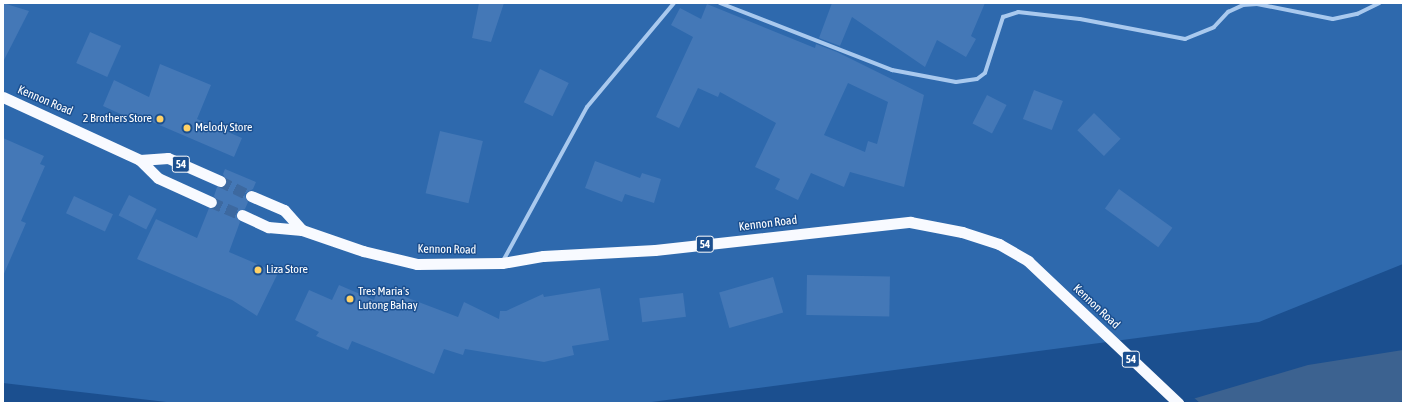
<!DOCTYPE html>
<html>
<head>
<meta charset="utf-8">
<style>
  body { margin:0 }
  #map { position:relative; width:1406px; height:406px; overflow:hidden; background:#1b4f8f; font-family:"Asap Condensed",sans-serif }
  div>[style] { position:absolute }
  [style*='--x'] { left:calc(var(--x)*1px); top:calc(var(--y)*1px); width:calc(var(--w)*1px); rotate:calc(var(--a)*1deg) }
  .green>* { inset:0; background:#2e69ad }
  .water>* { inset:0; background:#3c6290 }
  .pier>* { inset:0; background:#1b4f8f }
  .building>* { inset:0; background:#4478b7; transform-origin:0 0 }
  .trunk-tunnel>* { height:11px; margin-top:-5.5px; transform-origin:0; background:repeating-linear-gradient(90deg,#3d69a0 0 11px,transparent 0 16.5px) }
  .minor>* { height:4px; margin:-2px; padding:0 2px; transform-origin:2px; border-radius:2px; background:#a9c9ee }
  .trunk>* { height:11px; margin:-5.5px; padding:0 5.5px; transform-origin:5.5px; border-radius:5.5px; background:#f8faff }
  .dots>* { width:11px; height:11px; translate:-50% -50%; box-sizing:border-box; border:2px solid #1b4f8f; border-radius:50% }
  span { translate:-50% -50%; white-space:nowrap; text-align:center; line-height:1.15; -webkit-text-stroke:3px #1b4f8f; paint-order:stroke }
  .shield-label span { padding:1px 3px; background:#1b4f8f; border:1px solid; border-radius:3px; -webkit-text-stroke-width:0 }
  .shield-label { font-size:11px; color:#fff; font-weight:700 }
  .street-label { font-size:12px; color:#fff }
  .poi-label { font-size:12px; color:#fff }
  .right { translate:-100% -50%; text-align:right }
  .left { translate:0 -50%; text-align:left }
  .frame { position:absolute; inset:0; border:4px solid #fff; pointer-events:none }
</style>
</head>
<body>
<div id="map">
  <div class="green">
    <i style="clip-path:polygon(3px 3px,1403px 3px,1403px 264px,1259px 322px,644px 403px,175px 403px,3px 383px)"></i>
  </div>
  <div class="water">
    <i style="clip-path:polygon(1403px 350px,1403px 401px,1395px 403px,1179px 403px,1308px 365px)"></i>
  </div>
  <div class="pier">
    <i style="clip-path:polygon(1193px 397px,1200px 403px,1177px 403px,1179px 401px)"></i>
  </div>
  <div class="building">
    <i style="clip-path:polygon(3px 3px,29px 11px,3px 62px)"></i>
    <i style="clip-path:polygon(479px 3px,504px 3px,491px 42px,472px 38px)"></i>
    <i style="clip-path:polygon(832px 3px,985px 3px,971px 36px,976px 39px,966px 57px,937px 40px,925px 67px,852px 17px,840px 46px,819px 38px)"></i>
    <i style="clip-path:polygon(evenodd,707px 4px,815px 48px,816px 44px,837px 52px,924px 95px,904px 187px,850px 172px,844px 187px,811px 173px,798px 200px,775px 189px,780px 179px,755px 167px,776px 123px,720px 92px,718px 97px,698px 88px,679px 128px,656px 117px,693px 37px,671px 25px,680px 8px,701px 19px,707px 4px,848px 83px,888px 102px,877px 144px,868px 141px,865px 152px,824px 135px,848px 83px)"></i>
    <i style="left:90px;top:32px;width:34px;height:34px;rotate:24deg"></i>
    <i style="clip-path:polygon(160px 64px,211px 85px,197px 119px,242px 138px,234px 157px,143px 118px,140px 123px,103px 106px,114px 80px,149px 97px)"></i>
    <i style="left:540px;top:69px;width:32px;height:37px;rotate:26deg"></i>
    <i style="left:1034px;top:90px;width:31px;height:31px;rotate:21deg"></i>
    <i style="left:987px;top:95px;width:22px;height:32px;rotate:27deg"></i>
    <i style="left:1094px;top:113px;width:37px;height:24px;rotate:44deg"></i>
    <i style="left:440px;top:131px;width:44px;height:64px;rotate:13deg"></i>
    <i style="clip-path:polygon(3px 138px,44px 156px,40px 164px,45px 166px,21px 221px,26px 223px,3px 276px)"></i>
    <i style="clip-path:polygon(595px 161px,640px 178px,642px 173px,661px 179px,654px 203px,625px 194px,622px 202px,585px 188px)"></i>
    <i style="clip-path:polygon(225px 169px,256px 182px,253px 189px,244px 194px,248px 202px,245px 209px,236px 212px,240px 222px,229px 252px,278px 273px,257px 316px,232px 300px,137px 259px,156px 219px,197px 238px,209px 208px,217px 205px,214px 196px,217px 187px,227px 183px,223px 174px)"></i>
    <i style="left:1119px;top:189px;width:66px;height:24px;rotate:36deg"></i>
    <i style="left:129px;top:195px;width:31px;height:23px;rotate:27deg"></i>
    <i style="left:74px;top:196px;width:43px;height:19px;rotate:25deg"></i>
    <i style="left:807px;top:275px;width:83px;height:40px;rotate:1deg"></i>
    <i style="left:773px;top:277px;width:37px;height:56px;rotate:74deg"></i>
    <i style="clip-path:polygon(339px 285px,374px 300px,379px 287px,458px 317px,464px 302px,499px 319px,500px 311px,506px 311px,543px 294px,544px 297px,600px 288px,609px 340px,572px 346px,574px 355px,544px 362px,465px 349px,463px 355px,444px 349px,434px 374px,352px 341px,348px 350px,316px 336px,319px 332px,295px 320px,309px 290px,332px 300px)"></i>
    <i style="left:683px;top:293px;width:24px;height:44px;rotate:83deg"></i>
  </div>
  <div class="trunk-tunnel">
    <i style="--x:220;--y:181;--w:34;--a:26"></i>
    <i style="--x:211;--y:202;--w:34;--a:23"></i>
  </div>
  <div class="minor">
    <i style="--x:720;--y:3;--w:185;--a:21.3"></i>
    <i style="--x:892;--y:70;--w:65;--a:10.6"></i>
    <i style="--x:956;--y:82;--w:21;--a:-8"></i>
    <i style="--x:977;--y:79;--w:10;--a:-37"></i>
    <i style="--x:985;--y:73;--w:59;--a:-72.2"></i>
    <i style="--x:1003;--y:17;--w:16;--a:-18"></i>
    <i style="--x:1018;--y:12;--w:62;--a:6.4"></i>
    <i style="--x:1080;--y:19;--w:107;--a:10.8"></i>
    <i style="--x:1185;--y:39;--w:31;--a:-22"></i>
    <i style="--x:1214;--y:27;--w:21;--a:-47"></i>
    <i style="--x:1228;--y:12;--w:17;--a:-25"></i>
    <i style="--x:1243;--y:5;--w:14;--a:-4"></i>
    <i style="--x:1257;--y:4;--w:77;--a:11.2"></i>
    <i style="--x:1333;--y:19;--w:25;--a:-12"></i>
    <i style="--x:1357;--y:14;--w:25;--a:-26"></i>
    <i style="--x:503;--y:261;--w:175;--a:-61.4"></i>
    <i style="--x:587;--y:107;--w:136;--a:-50.1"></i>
  </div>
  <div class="trunk">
    <i style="--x:3;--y:97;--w:151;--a:24.7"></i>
    <i style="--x:140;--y:160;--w:25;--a:45"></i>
    <i style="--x:158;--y:178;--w:58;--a:24.4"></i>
    <i style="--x:140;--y:160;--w:28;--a:-4"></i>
    <i style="--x:168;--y:158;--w:57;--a:23.9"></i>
    <i style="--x:251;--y:196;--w:36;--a:23"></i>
    <i style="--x:284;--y:210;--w:27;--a:48"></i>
    <i style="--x:242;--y:215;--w:29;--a:25"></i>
    <i style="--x:268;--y:227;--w:34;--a:5"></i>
    <i style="--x:302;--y:230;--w:65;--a:19"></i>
    <i style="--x:363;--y:251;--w:56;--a:13.5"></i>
    <i style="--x:417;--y:264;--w:85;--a:-0.7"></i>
    <i style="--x:502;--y:263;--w:42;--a:-9.7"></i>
    <i style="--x:543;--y:256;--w:112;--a:-3.1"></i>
    <i style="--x:655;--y:250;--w:257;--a:-6.3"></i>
    <i style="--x:910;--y:222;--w:53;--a:10.9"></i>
    <i style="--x:962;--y:232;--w:39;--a:18"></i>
    <i style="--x:999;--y:244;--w:34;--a:30"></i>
    <i style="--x:1028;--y:261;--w:207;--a:43.4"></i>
  </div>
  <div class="dots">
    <i style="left:160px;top:119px;background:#ffd166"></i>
    <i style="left:187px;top:128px;background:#ffd166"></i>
    <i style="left:258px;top:270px;background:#ffd166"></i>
    <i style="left:350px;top:299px;background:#ffd166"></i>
  </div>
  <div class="shield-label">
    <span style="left:181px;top:164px">54</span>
    <span style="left:705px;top:244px">54</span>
    <span style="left:1131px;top:359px">54</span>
  </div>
  <div class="street-label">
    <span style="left:45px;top:101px;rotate:23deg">Kennon Road</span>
    <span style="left:768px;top:224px;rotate:-7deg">Kennon Road</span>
    <span style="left:447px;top:250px;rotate:1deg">Kennon Road</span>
    <span style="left:1096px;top:307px;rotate:43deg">Kennon Road</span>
  </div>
  <div class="poi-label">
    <span class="right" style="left:152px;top:119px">2 Brothers Store</span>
    <span class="left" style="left:195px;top:128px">Melody Store</span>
    <span class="left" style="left:266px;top:270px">Liza Store</span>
    <span class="left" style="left:358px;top:299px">Tres Maria's<br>Lutong Bahay</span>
  </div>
  <div class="frame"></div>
</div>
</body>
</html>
